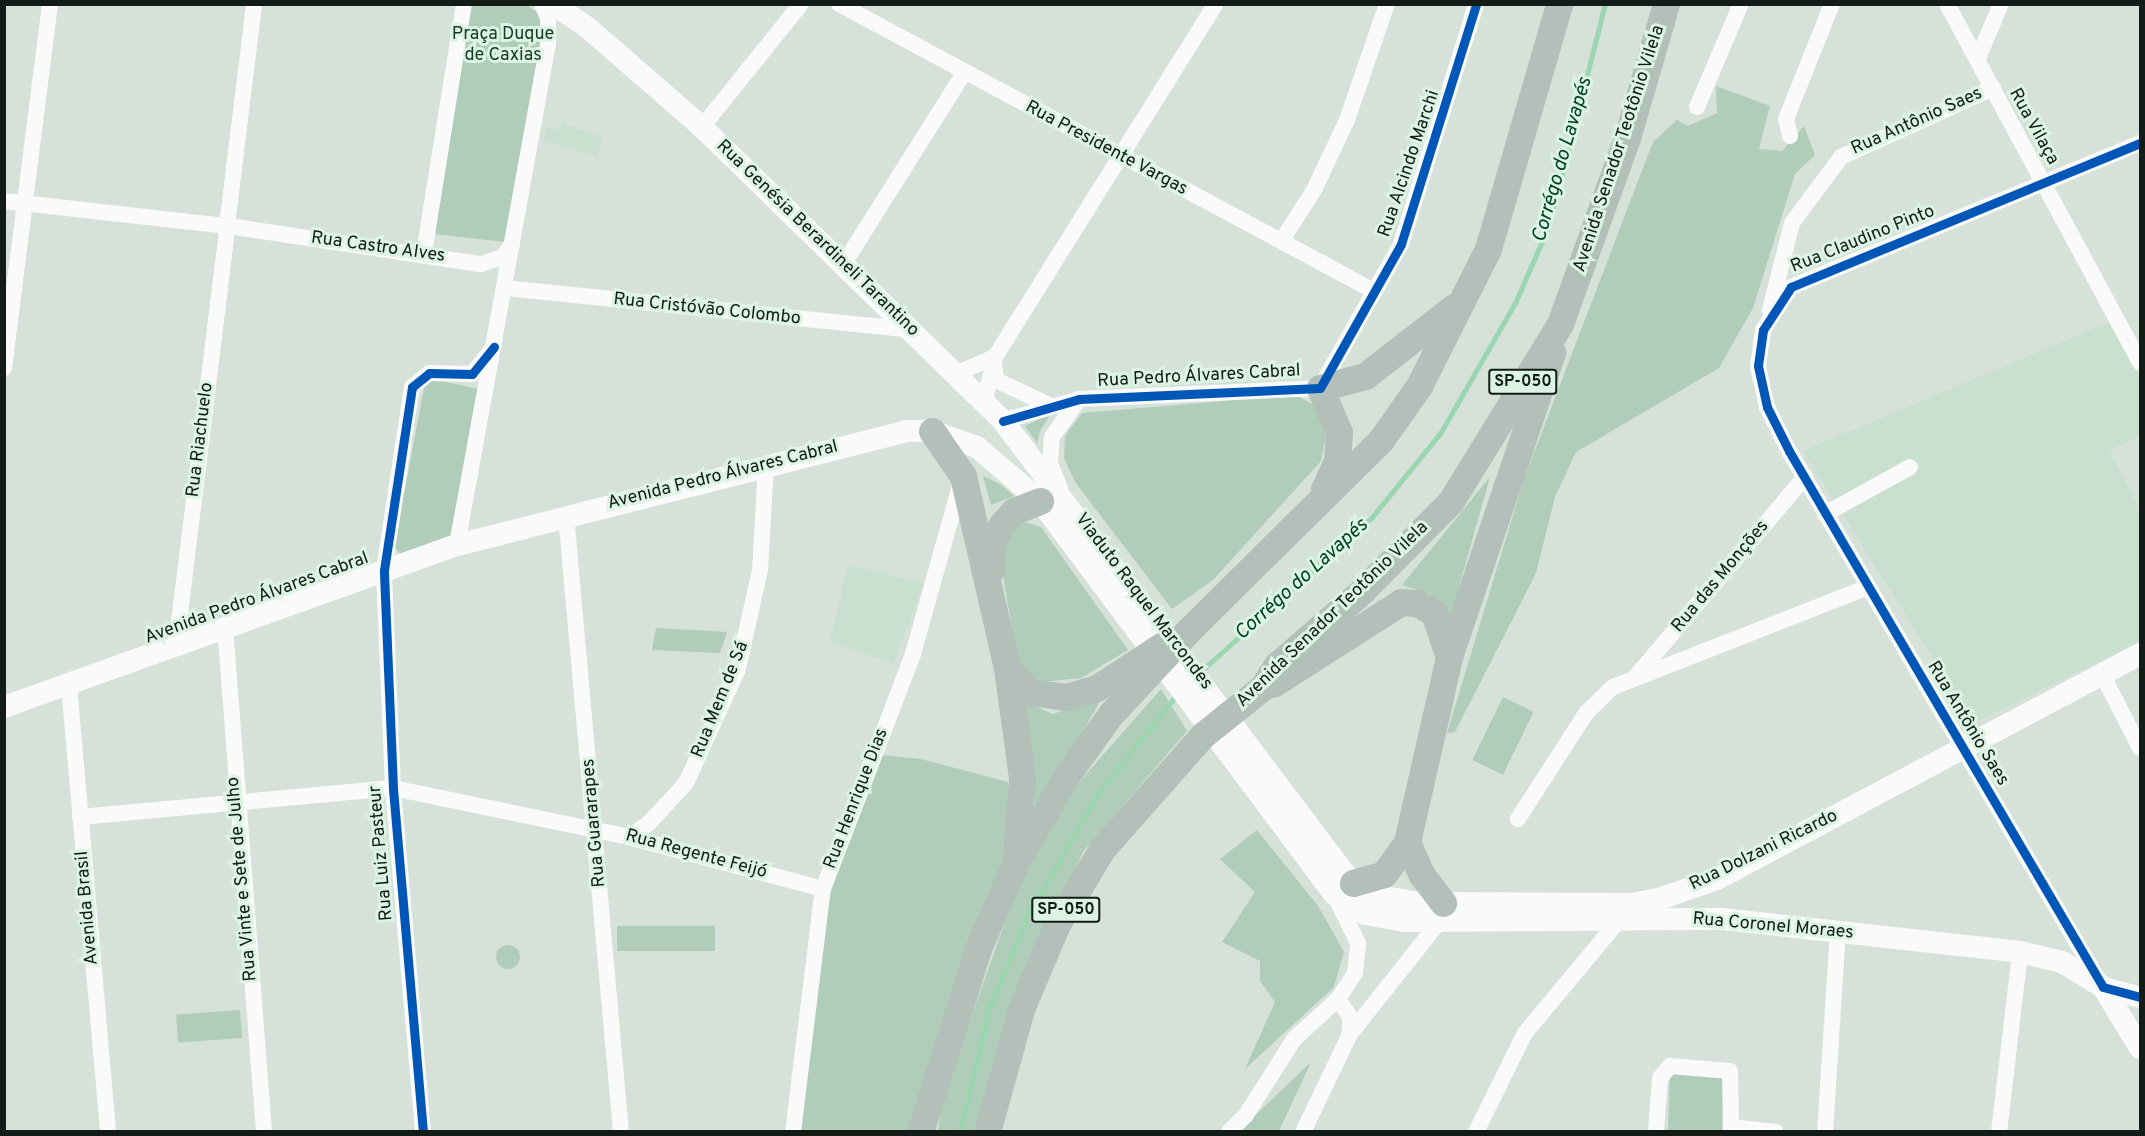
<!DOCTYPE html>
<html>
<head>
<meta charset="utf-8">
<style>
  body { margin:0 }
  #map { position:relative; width:2145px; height:1136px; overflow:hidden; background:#d5e1d9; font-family:Overpass,sans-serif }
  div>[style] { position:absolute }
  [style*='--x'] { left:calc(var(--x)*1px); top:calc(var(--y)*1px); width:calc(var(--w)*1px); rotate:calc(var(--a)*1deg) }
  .built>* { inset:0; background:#c9dfd0 }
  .green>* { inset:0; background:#afcdb9; transform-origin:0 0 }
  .round { border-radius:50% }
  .stream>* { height:5px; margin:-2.5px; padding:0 2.5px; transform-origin:2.5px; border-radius:2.5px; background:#9bd6b1 }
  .minor>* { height:16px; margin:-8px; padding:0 8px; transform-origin:8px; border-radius:8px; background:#f9faf9 }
  .tertiary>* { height:21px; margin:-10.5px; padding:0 10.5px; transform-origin:10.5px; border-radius:10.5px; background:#f9faf9 }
  .secondary>* { height:22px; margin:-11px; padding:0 11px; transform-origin:11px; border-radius:11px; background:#f9faf9 }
  .trunk>* { height:27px; margin:-13.5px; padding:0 13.5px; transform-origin:13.5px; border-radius:13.5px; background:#b3c0b9 }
  .cycleway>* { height:9px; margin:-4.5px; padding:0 4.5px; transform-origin:4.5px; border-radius:4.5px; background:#0057b8 }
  span { translate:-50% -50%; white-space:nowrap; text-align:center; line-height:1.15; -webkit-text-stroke:6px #dcf4e4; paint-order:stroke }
  .shield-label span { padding:2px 4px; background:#dcf4e4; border:2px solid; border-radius:4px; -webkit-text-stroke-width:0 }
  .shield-label { font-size:16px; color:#121b15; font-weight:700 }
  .park-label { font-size:18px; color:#163925 }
  .street-label { font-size:18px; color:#121b15 }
  .water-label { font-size:20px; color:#004223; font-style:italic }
  .frame { position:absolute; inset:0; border:6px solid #121b15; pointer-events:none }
</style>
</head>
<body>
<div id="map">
  <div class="built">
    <i style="clip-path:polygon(562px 124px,603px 136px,597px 156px,543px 141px,547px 127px,560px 131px)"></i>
    <i style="clip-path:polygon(2110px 322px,2140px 378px,2140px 436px,2109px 450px,2140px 511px,2140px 641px,1974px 723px,1803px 451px)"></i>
    <i style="clip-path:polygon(848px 565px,924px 583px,893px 664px,830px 642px)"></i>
  </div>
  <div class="green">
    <i style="clip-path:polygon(471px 5px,526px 5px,546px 18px,505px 242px,435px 234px)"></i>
    <i style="clip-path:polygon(1716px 86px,1770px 106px,1759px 149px,1782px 151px,1804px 126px,1815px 155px,1795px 174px,1753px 308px,1719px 368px,1576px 452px,1555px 497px,1536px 573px,1455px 732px,1447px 733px,1524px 479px,1653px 142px,1677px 120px,1688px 126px,1717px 113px)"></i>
    <i style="clip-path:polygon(426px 378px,479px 389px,449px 542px,401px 554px,394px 547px)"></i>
    <i style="clip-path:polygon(1296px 395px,1319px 408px,1327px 430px,1321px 461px,1213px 580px,1172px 609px,1075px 482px,1064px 458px,1065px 436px,1082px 413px)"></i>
    <i style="clip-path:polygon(1051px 413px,1040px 431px,1037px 443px,1025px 426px)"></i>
    <i style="clip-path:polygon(983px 476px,1000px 484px,1014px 496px,991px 505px)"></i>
    <i style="clip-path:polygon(1490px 477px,1447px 629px,1430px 594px,1402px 585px)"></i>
    <i style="clip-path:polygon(1025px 522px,1041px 527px,1128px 650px,1081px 678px,1042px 682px,1018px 664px,1004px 581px,1005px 533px)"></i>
    <i style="clip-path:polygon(656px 628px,727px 632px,720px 653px,652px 650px)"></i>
    <i style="clip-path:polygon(1161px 689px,1187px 731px,1083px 852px,1013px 1009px,977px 1131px,938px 1132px,942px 1099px,1024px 869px,1082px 779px)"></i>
    <i style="left:1503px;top:697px;width:34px;height:70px;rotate:26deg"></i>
    <i style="clip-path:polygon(1102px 698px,1036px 812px,1018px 699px,1053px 714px)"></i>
    <i style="clip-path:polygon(882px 755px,921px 759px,1008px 782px,1008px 850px,914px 1131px,798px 1132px,828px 888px)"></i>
    <i style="clip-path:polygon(1257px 830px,1318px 906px,1344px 952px,1334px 987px,1245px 1069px,1275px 1002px,1260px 981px,1260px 961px,1222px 942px,1255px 892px,1220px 859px)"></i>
    <i style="left:715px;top:926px;width:25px;height:98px;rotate:90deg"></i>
    <i class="round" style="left:496px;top:945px;width:24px;height:24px"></i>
    <i style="left:240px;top:1010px;width:28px;height:64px;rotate:86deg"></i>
    <i style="clip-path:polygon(1311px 1062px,1279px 1131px,1237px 1132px,1265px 1106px)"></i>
    <i style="left:1670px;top:1073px;width:54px;height:59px;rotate:2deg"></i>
  </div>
  <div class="stream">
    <i style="--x:1200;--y:672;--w:232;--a:-42"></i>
    <i style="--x:1372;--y:517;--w:109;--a:-50.9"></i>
    <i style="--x:1441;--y:432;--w:149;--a:-60.2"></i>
    <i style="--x:1515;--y:303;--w:85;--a:-66.4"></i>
    <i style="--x:1549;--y:225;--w:228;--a:-75.8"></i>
    <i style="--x:960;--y:1132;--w:126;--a:-76.7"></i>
    <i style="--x:989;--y:1009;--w:102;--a:-67.5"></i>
    <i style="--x:1028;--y:915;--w:142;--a:-60"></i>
    <i style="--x:1099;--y:792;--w:127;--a:-51.4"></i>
  </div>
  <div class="minor">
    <i style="--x:839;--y:4;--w:607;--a:28.21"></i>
    <i style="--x:1947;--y:4;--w:407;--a:61.7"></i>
    <i style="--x:1978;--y:58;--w:59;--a:-66.9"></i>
    <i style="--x:1697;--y:107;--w:112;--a:-66.9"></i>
    <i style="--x:702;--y:127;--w:158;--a:-51.2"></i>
    <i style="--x:1790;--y:136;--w:17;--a:-103"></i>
    <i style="--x:1786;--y:119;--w:124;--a:-68.2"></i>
    <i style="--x:4;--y:201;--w:216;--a:6.4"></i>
    <i style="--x:228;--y:217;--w:215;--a:-83"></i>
    <i style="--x:235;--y:227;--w:249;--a:8.6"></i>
    <i style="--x:481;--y:264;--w:23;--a:-18"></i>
    <i style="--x:503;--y:257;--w:16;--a:-55"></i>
    <i style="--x:1282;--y:240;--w:59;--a:-57.4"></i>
    <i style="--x:1314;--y:190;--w:77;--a:-64.8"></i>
    <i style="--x:1347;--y:120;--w:123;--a:-71"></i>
    <i style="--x:424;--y:253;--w:252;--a:-80.9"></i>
    <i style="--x:843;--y:265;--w:227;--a:-57.8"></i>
    <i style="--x:506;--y:288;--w:405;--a:5.9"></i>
    <i style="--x:1770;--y:310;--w:90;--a:-75.8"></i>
    <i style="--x:1792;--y:223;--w:82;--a:-53.4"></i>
    <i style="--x:1841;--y:157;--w:167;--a:-24.4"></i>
    <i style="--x:994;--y:361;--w:19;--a:84"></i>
    <i style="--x:996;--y:380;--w:59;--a:25.3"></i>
    <i style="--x:4;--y:368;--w:367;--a:-82.8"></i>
    <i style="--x:955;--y:374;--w:43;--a:-23"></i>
    <i style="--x:984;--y:403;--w:47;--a:-76.6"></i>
    <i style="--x:995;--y:357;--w:416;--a:-58"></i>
    <i style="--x:1003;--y:421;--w:79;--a:-16.1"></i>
    <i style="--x:1079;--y:399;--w:241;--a:-2.6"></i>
    <i style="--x:1320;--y:388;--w:165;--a:-60.6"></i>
    <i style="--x:1401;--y:244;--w:251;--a:-72.6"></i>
    <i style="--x:1060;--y:488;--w:27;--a:-112"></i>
    <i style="--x:1050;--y:463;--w:26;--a:-86"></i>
    <i style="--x:1052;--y:437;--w:47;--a:-54.6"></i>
    <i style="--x:1825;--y:514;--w:97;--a:-28.9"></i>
    <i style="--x:566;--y:515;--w:619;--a:84.91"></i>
    <i style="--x:457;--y:545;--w:509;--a:-79.71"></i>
    <i style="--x:548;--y:44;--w:26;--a:-90"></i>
    <i style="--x:548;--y:18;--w:15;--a:-113"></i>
    <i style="--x:225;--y:627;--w:507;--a:85.58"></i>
    <i style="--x:176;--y:646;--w:416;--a:-83"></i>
    <i style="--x:2102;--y:674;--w:83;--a:62.8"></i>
    <i style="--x:1637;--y:675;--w:260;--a:-49.7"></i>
    <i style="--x:69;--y:685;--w:449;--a:85"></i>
    <i style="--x:80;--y:817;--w:314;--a:-5.3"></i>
    <i style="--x:393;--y:788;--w:241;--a:11.7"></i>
    <i style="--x:629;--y:837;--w:201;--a:15"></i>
    <i style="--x:1518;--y:819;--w:126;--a:-57.3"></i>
    <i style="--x:1586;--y:713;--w:37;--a:-44"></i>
    <i style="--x:1613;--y:687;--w:272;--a:-21.4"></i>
    <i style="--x:629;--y:837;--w:24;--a:-35"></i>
    <i style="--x:649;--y:823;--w:54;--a:-47.2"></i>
    <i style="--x:686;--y:783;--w:125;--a:-65.5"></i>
    <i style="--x:738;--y:669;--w:101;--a:-77.5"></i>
    <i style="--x:760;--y:570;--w:104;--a:-86.7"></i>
    <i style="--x:2101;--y:984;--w:618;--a:-120.34"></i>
    <i style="--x:1789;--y:451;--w:49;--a:-116.6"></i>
    <i style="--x:1767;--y:407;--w:42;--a:-102.4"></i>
    <i style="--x:1758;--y:366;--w:36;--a:-82"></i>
    <i style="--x:1763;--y:330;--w:51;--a:-56.9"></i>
    <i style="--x:1791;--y:287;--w:378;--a:-22.4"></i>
    <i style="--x:1338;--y:999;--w:22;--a:56"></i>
    <i style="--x:1350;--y:1017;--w:17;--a:90"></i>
    <i style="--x:423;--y:1132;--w:345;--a:-95"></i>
    <i style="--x:393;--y:788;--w:218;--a:-92.4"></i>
    <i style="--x:384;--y:570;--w:185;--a:-81.3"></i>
    <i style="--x:412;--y:387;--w:22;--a:-39"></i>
    <i style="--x:429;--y:373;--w:43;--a:1.3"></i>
    <i style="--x:472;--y:374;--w:35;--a:-51"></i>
    <i style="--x:793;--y:1132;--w:245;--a:-83"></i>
    <i style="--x:823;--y:889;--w:252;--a:-69"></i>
    <i style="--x:913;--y:654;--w:179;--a:-74.4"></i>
    <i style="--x:1229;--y:1132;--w:24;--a:-45"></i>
    <i style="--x:1246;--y:1115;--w:90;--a:-57.7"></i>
    <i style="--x:1294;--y:1039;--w:59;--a:-42.3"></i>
    <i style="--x:1338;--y:999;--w:31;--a:-57"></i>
    <i style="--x:1355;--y:973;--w:30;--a:-84"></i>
    <i style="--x:1358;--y:943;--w:55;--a:-116.1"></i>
    <i style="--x:1303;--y:1132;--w:109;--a:-64.4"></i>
    <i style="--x:1350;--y:1034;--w:144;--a:-51.5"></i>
    <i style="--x:1476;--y:1132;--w:110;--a:-63.7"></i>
    <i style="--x:1525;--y:1033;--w:147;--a:-50.2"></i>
    <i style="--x:1656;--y:1132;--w:54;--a:-85.8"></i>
    <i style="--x:1660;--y:1078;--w:16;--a:-50"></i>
    <i style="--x:1670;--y:1066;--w:60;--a:4.8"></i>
    <i style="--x:1730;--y:1071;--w:56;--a:89"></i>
    <i style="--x:1731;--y:1132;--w:5;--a:-90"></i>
    <i style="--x:1731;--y:1127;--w:45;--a:6.3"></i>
    <i style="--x:1825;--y:1132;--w:200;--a:-86.3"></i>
    <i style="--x:1999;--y:1132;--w:181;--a:-83.3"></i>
  </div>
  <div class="tertiary">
    <i style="--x:2103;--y:987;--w:38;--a:15"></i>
  </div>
  <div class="secondary">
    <i style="--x:553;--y:4;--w:41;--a:34.1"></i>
    <i style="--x:587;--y:27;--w:152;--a:41"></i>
    <i style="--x:702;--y:127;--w:421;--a:44.3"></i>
    <i style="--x:1003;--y:421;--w:563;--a:52.95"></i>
    <i style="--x:1342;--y:870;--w:17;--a:50"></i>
    <i style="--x:1353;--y:883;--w:29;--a:27"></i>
    <i style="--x:1379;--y:896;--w:42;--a:9.7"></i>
    <i style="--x:1420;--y:903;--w:212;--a:0.3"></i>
    <i style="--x:1632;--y:904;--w:31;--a:-11"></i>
    <i style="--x:1662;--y:898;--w:58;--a:-19.1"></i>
    <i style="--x:1717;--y:879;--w:479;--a:-28"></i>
    <i style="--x:4;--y:707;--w:481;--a:-19.7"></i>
    <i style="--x:457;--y:545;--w:463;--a:-14.2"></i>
    <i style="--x:906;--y:431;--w:26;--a:0"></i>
    <i style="--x:932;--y:431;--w:48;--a:19.6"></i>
    <i style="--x:977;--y:447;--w:83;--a:40.6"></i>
    <i style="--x:1040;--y:501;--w:491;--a:53.2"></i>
    <i style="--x:1334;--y:894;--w:37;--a:33"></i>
    <i style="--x:1365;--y:914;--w:39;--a:10"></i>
    <i style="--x:1403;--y:921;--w:320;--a:-0.4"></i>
    <i style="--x:1723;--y:919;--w:299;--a:6.3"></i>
    <i style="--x:2020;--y:952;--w:43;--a:13.4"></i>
    <i style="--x:2062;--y:962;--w:48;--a:31.4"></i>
    <i style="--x:2103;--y:987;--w:71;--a:58.8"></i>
  </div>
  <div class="trunk">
    <i style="--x:932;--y:431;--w:55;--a:55.4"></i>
    <i style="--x:963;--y:476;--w:197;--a:77.1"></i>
    <i style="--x:1007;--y:668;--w:111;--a:82.2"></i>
    <i style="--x:1022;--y:778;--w:77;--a:94.5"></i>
    <i style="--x:1324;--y:489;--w:31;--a:-65"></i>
    <i style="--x:1337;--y:461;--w:29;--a:-86"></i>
    <i style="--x:1339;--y:432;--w:48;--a:-113.4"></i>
    <i style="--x:1320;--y:388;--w:47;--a:-14.9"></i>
    <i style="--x:1365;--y:376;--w:113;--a:-37.8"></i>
    <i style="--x:991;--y:570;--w:26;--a:-88"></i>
    <i style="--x:992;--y:544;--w:22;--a:-63"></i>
    <i style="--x:1002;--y:524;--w:18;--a:-47"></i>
    <i style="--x:1014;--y:511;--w:28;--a:-21"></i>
    <i style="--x:1007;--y:668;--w:34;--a:45"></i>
    <i style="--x:1031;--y:692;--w:36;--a:8"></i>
    <i style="--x:1067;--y:697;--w:31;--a:-17"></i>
    <i style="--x:1097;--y:688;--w:77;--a:-33.3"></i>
    <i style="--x:1273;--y:684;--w:152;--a:-32.6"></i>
    <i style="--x:1401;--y:602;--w:16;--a:4"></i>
    <i style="--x:1417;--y:603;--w:20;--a:30"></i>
    <i style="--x:1434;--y:613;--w:46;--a:71.2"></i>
    <i style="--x:1407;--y:842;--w:36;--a:66"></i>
    <i style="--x:1422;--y:875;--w:35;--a:53"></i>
    <i style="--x:1353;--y:883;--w:32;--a:-16"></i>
    <i style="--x:1384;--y:874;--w:39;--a:-54"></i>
    <i style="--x:1407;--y:842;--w:190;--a:-77.2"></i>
    <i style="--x:1449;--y:657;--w:322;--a:-71.3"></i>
    <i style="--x:920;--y:1132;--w:195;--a:-72.4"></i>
    <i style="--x:979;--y:946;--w:92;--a:-66.2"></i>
    <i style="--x:1016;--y:862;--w:104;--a:-59.5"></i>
    <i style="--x:1069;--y:772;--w:72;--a:-54.1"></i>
    <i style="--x:1111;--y:714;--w:116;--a:-47.1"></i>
    <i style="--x:1190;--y:629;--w:269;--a:-44.7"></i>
    <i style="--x:1381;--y:440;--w:66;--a:-54.9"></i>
    <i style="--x:1419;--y:386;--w:153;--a:-63.3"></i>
    <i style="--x:1488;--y:249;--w:255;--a:-73.8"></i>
    <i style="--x:987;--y:1132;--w:128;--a:-74.5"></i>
    <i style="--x:1021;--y:1009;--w:92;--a:-67"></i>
    <i style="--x:1057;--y:924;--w:87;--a:-59"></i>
    <i style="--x:1102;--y:849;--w:152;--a:-48.5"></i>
    <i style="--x:1203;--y:735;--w:77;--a:-38.7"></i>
    <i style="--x:1263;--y:687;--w:26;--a:-58"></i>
    <i style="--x:1277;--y:665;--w:113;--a:-41"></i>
    <i style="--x:1362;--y:591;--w:127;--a:-45.3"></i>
    <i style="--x:1451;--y:501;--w:208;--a:-58.4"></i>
    <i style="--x:1560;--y:324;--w:198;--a:-70.2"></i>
    <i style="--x:1627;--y:138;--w:140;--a:-73.8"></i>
  </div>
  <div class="cycleway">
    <i style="--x:2140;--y:143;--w:378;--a:157.6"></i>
    <i style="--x:1791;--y:287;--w:51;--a:123.1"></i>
    <i style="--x:1763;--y:330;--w:36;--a:98"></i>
    <i style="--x:1758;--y:366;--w:42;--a:77.6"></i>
    <i style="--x:1767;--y:407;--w:49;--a:63.4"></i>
    <i style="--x:1789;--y:451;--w:621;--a:59.64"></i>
    <i style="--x:2103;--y:987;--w:38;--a:15"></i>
    <i style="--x:1003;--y:421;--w:79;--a:-16.1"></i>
    <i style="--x:1079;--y:399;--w:241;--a:-2.6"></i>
    <i style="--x:1320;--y:388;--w:165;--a:-60.6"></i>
    <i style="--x:1401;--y:244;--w:251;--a:-72.6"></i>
    <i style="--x:423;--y:1132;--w:345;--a:-95"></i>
    <i style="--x:393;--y:788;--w:218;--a:-92.4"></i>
    <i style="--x:384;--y:570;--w:185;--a:-81.3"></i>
    <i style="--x:412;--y:387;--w:22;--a:-39"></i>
    <i style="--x:429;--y:373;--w:43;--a:1.3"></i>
    <i style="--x:472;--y:374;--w:35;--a:-51"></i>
  </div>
  <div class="shield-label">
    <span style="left:1523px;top:382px">SP-050</span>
    <span style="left:1066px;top:910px">SP-050</span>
  </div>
  <div class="park-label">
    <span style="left:503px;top:46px">Praça Duque<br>de Caxias</span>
  </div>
  <div class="street-label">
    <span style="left:1917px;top:122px;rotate:-24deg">Rua Antônio Saes</span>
    <span style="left:2033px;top:127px;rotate:61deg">Rua Vilaça</span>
    <span style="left:1106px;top:149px;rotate:28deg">Rua Presidente Vargas</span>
    <span style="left:1620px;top:149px;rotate:-72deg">Avenida Senador Teotônio Vilela</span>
    <span style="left:1410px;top:164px;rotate:-71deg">Rua Alcindo Marchi</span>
    <span style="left:817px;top:239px;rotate:44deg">Rua Genésia Berardineli Tarantino</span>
    <span style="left:1863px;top:240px;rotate:-22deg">Rua Claudino Pinto</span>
    <span style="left:378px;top:248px;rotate:8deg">Rua Castro Alves</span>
    <span style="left:707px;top:310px;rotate:6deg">Rua Cristóvão Colombo</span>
    <span style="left:1199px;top:377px;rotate:-3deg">Rua Pedro Álvares Cabral</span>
    <span style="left:201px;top:440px;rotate:-83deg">Rua Riachuelo</span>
    <span style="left:723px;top:476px;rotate:-14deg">Avenida Pedro Álvares Cabral</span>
    <span style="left:1721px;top:577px;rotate:-50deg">Rua das Monções</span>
    <span style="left:257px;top:599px;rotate:-20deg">Avenida Pedro Álvares Cabral</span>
    <span style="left:1143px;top:602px;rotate:53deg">Viaduto Raquel Marcondes</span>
    <span style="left:1333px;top:615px;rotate:-44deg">Avenida Senador Teotônio Vilela</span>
    <span style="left:721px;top:700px;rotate:-68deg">Rua Mem de Sá</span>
    <span style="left:1967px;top:724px;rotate:59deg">Rua Antônio Saes</span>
    <span style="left:857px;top:799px;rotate:-69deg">Rua Henrique Dias</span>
    <span style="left:595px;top:823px;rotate:-95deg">Rua Guararapes</span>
    <span style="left:1764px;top:851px;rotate:-26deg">Rua Dolzani Ricardo</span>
    <span style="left:382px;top:853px;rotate:-95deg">Rua Luiz Pasteur</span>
    <span style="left:696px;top:855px;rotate:15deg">Rua Regente Feijó</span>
    <span style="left:243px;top:879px;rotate:-95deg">Rua Vinte e Sete de Julho</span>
    <span style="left:88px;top:908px;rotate:-95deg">Avenida Brasil</span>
    <span style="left:1773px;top:927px;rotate:5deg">Rua Coronel Moraes</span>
  </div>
  <div class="water-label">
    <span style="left:1563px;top:160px;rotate:-74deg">Corrégo do Lavapés</span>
    <span style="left:1302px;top:580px;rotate:-42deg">Corrégo do Lavapés</span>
  </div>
  <div class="frame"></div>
</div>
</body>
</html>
